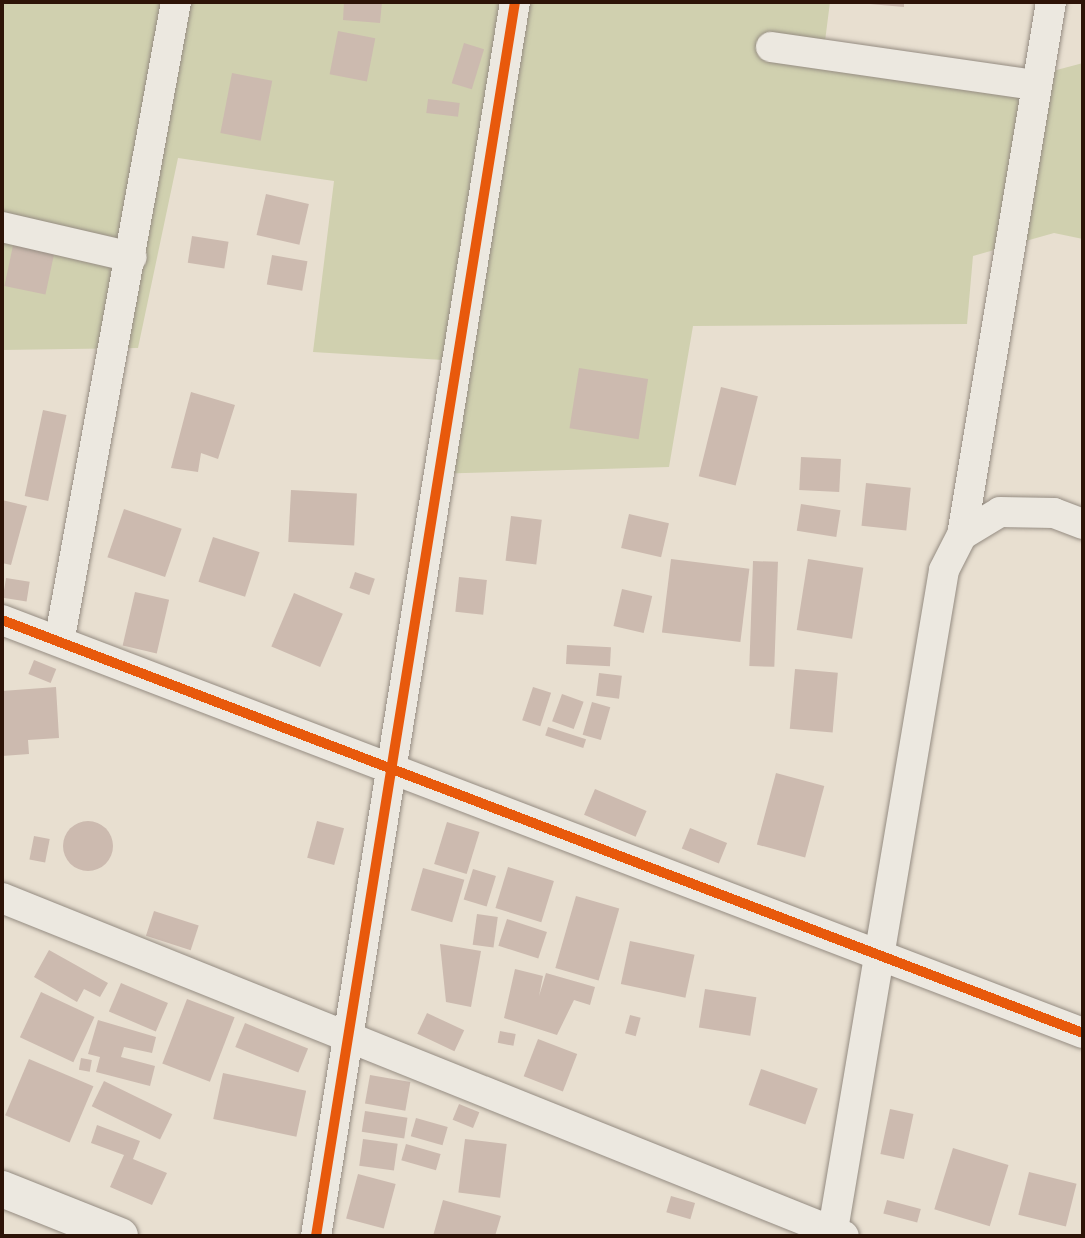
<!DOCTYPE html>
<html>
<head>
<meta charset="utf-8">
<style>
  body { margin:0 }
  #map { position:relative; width:1085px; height:1238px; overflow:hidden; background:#e8dfd0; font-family:"IM FELL English",serif }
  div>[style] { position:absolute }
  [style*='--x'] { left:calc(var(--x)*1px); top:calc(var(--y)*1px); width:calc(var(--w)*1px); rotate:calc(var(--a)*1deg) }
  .green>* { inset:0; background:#d0d0af }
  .building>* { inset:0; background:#ccbaaf; transform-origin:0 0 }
  .round { border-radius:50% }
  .roads { filter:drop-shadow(0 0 2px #958c82) drop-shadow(0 0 2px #958c82) }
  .minor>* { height:30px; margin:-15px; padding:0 15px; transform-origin:15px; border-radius:15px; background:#ece8e0 }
  .tertiary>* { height:36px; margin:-18px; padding:0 18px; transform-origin:18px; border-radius:18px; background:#ece8e0 }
  .cycleway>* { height:10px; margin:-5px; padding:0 5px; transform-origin:5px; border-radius:5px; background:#e8590c }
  span { translate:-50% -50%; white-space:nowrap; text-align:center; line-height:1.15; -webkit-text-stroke:6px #f7ecd9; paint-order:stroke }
  .frame { position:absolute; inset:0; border:4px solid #2d1307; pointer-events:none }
</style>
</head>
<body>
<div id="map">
  <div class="green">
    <i style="clip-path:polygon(2px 2px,830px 2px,823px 57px,1049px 72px,1083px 63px,1083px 239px,1054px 233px,973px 256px,967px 324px,693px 326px,669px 467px,429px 474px,443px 360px,313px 352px,334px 181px,178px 158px,138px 348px,2px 350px)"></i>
  </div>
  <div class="building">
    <i style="clip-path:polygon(344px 2px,382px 2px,380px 23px,343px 20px)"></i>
    <i style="clip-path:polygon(847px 2px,904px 2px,904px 7px)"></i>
    <i style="left:338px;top:31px;width:38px;height:44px;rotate:11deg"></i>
    <i style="left:464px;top:43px;width:21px;height:42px;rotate:17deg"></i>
    <i style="left:232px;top:73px;width:41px;height:61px;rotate:11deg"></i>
    <i style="left:428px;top:99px;width:32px;height:14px;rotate:7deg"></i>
    <i style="left:266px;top:194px;width:44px;height:42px;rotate:13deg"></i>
    <i style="left:15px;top:236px;width:42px;height:51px;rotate:12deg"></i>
    <i style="left:192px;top:236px;width:37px;height:27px;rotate:9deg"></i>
    <i style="left:272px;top:255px;width:36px;height:30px;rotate:10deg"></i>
    <i style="left:579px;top:368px;width:70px;height:61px;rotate:9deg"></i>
    <i style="left:721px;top:387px;width:38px;height:92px;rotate:14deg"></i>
    <i style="clip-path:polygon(191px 392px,235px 405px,218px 459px,201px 453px,198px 472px,171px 468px)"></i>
    <i style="left:43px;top:410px;width:24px;height:88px;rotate:12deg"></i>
    <i style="left:801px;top:457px;width:40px;height:33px;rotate:3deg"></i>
    <i style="left:866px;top:483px;width:45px;height:43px;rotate:6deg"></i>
    <i style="left:291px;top:490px;width:66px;height:52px;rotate:3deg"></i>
    <i style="clip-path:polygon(2px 500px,27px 506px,11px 565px,2px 563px)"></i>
    <i style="left:801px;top:504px;width:40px;height:27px;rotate:9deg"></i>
    <i style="left:124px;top:509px;width:61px;height:51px;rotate:19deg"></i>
    <i style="left:629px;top:514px;width:41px;height:35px;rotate:13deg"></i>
    <i style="left:511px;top:516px;width:31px;height:45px;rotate:7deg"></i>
    <i style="left:213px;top:537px;width:49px;height:47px;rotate:18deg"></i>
    <i style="left:671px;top:559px;width:79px;height:74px;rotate:7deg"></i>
    <i style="left:808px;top:559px;width:56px;height:72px;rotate:9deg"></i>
    <i style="left:753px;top:561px;width:25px;height:105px;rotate:2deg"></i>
    <i style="left:355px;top:572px;width:21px;height:17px;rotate:19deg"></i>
    <i style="left:459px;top:577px;width:28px;height:35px;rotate:6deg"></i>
    <i style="left:6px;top:578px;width:24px;height:20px;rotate:9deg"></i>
    <i style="left:622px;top:589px;width:31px;height:38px;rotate:13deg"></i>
    <i style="left:135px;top:592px;width:35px;height:55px;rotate:13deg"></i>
    <i style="left:294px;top:593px;width:53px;height:58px;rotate:23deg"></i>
    <i style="left:567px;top:645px;width:44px;height:19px;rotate:3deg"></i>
    <i style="left:34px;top:660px;width:24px;height:15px;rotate:22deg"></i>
    <i style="left:795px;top:669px;width:43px;height:60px;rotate:5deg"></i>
    <i style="left:599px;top:673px;width:23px;height:23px;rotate:7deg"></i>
    <i style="clip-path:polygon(56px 687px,59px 738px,28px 740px,29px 754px,2px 756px,2px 691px)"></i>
    <i style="left:533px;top:687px;width:19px;height:35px;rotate:18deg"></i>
    <i style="left:562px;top:694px;width:23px;height:29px;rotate:20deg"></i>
    <i style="left:592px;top:702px;width:19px;height:34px;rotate:16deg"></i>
    <i style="left:548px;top:727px;width:40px;height:9px;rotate:18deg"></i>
    <i style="left:776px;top:773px;width:50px;height:74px;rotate:15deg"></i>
    <i style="left:595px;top:789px;width:56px;height:28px;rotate:23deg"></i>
    <i style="left:317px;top:821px;width:28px;height:38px;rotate:15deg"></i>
    <i class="round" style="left:63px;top:821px;width:50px;height:50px"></i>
    <i style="left:447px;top:822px;width:34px;height:44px;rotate:17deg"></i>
    <i style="left:690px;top:828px;width:40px;height:22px;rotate:22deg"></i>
    <i style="left:34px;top:836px;width:16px;height:24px;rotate:11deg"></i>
    <i style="left:508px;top:867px;width:48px;height:43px;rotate:17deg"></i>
    <i style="left:423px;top:868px;width:43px;height:44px;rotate:16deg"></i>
    <i style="left:473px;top:869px;width:24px;height:32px;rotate:17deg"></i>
    <i style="left:576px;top:896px;width:45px;height:75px;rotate:16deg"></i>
    <i style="left:154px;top:911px;width:47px;height:26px;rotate:18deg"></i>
    <i style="left:477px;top:914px;width:21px;height:31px;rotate:8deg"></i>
    <i style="left:507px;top:919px;width:42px;height:28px;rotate:18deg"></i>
    <i style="left:630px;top:941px;width:66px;height:44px;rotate:12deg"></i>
    <i style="clip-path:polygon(440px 944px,481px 951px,471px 1007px,446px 1002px)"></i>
    <i style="clip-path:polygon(49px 950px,108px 983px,100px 997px,84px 989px,77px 1002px,34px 977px)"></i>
    <i style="clip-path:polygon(515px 969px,543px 976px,539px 996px,546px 973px,595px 987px,590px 1005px,574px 1000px,557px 1035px,504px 1018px)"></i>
    <i style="left:121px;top:983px;width:51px;height:31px;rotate:23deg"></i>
    <i style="left:705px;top:989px;width:52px;height:39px;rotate:9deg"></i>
    <i style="left:41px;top:992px;width:59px;height:50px;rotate:25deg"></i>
    <i style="left:187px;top:999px;width:51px;height:69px;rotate:21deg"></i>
    <i style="left:427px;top:1013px;width:41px;height:23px;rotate:25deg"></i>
    <i style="left:630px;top:1015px;width:11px;height:19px;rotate:15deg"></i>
    <i style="clip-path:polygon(98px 1020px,156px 1037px,152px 1053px,124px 1047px,121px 1057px,155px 1066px,150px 1086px,96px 1072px,100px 1057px,88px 1054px)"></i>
    <i style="left:245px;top:1023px;width:68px;height:26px;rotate:22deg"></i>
    <i style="left:500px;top:1031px;width:16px;height:12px;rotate:11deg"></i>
    <i style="left:538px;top:1039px;width:42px;height:40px;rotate:21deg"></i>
    <i style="left:81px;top:1058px;width:11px;height:12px;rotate:10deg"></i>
    <i style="left:29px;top:1059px;width:70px;height:61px;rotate:23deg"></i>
    <i style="left:761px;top:1069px;width:60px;height:38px;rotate:19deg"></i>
    <i style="left:223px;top:1073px;width:85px;height:47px;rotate:12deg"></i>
    <i style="left:370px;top:1075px;width:41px;height:29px;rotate:10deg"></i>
    <i style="left:104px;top:1081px;width:76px;height:28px;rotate:26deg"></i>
    <i style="left:459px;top:1104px;width:22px;height:17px;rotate:22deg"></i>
    <i style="left:890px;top:1109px;width:24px;height:46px;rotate:12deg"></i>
    <i style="left:365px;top:1111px;width:43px;height:21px;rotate:9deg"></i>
    <i style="left:416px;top:1118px;width:33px;height:19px;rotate:16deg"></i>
    <i style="clip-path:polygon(97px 1125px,140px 1141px,133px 1159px,167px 1173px,152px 1205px,110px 1187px,124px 1155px,91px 1143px)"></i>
    <i style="left:363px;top:1139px;width:35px;height:27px;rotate:8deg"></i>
    <i style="left:465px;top:1139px;width:42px;height:54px;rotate:7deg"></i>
    <i style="left:406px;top:1144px;width:36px;height:17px;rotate:16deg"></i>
    <i style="left:953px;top:1148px;width:58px;height:64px;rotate:17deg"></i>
    <i style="left:1029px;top:1172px;width:49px;height:44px;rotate:14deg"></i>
    <i style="left:358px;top:1174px;width:39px;height:46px;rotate:15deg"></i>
    <i style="left:671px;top:1196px;width:25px;height:17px;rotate:16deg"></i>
    <i style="clip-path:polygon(443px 1200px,501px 1216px,495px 1236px,433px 1236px)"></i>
    <i style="left:887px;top:1200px;width:35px;height:14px;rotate:15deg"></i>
  </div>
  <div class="roads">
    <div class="minor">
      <i style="--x:771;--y:47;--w:268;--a:8.2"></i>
      <i style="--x:2;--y:227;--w:133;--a:13"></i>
      <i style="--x:962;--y:535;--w:540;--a:-80.52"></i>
      <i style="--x:2;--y:620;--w:1157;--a:20.91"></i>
      <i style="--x:60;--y:637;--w:646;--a:-79.65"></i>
      <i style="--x:2;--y:898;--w:907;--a:21.87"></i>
      <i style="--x:316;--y:1236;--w:1250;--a:-80.84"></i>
      <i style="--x:832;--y:1236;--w:675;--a:-80.45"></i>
      <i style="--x:944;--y:570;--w:39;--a:-63"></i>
      <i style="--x:962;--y:535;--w:44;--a:-31.2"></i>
      <i style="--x:1000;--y:512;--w:54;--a:1.1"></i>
      <i style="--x:1054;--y:513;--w:31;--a:21"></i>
    </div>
    <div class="tertiary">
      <i style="--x:2;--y:1189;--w:127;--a:21.7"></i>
    </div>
  </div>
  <div class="cycleway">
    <i style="--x:2;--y:620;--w:1157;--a:20.91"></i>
    <i style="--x:316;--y:1236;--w:1250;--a:-80.84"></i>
  </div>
  <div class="frame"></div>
</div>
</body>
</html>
